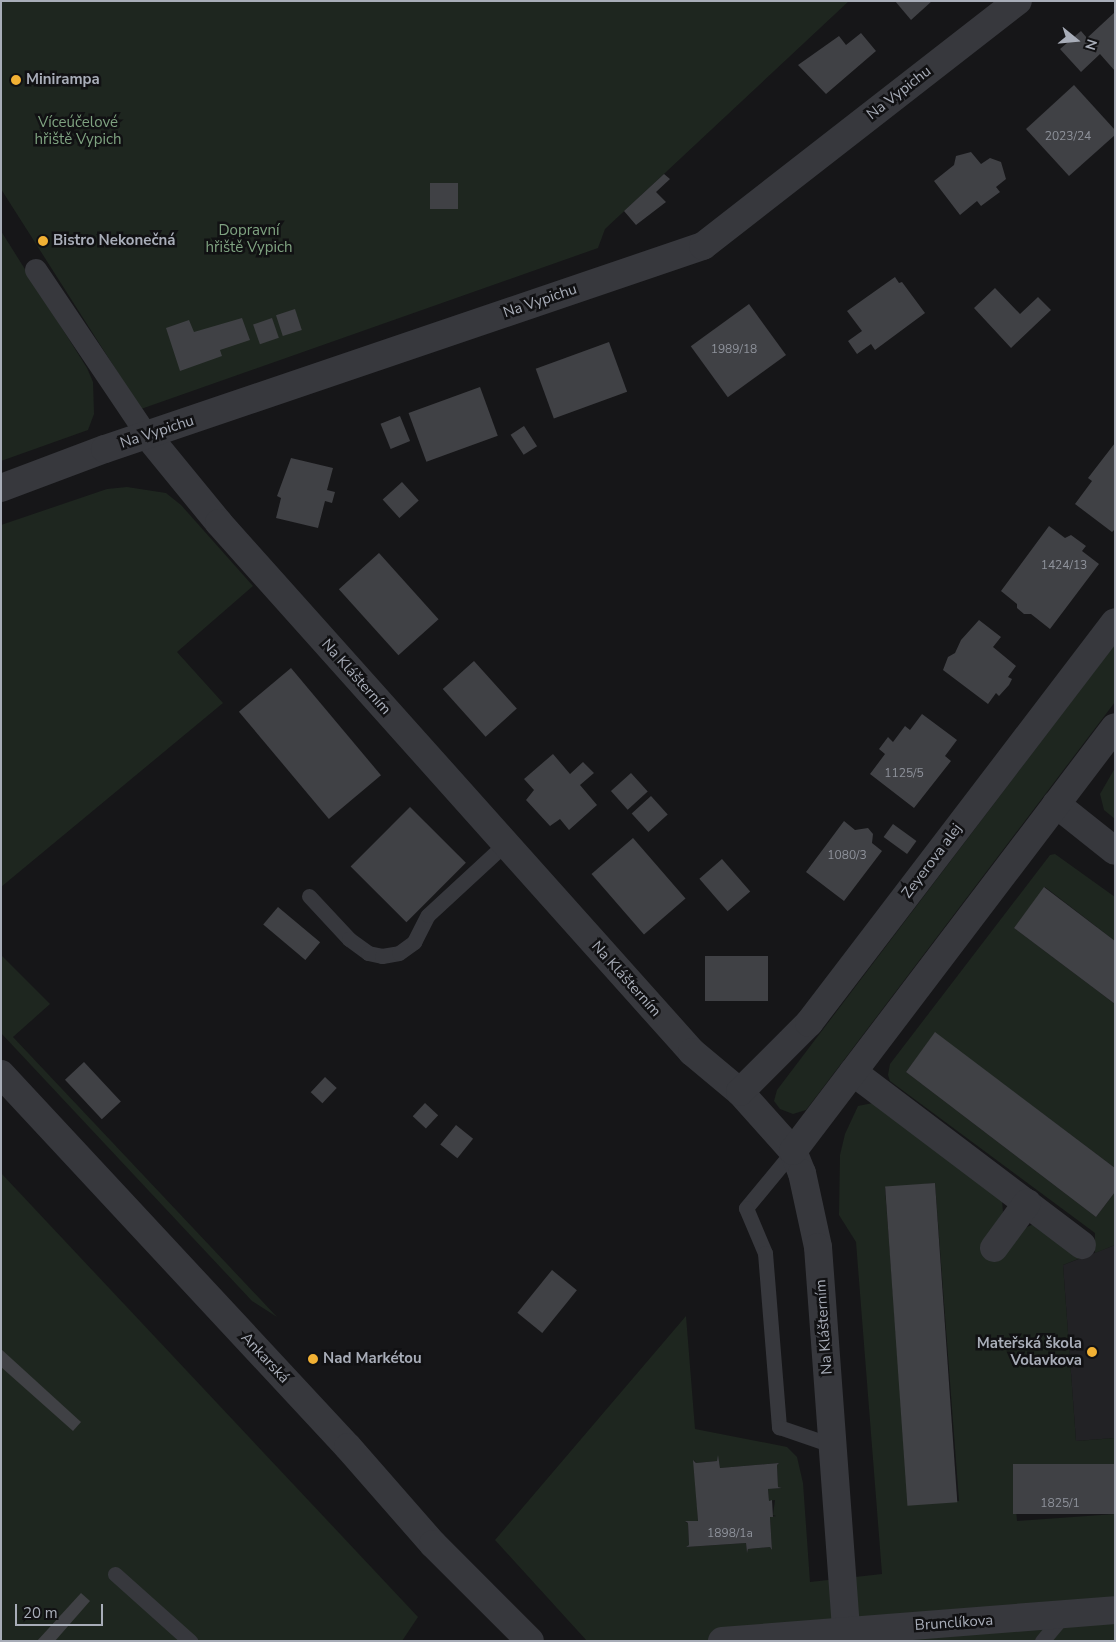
<!DOCTYPE html>
<html>
<head>
<meta charset="utf-8">
<style>
  body { margin:0 }
  #map { position:relative; width:1116px; height:1642px; overflow:hidden; background:#161618; font-family:"Nunito Sans",sans-serif }
  div>[style] { position:absolute }
  [style*='--x'] { left:calc(var(--x)*1px); top:calc(var(--y)*1px); width:calc(var(--w)*1px); rotate:calc(var(--a)*1deg) }
  .built>* { inset:0; background:#222225 }
  .green>* { inset:0; background:#1e261f }
  .building>* { inset:0; background:#404145; transform-origin:0 0 }
  .service>* { height:15px; margin:-7.5px; padding:0 7.5px; transform-origin:7.5px; border-radius:7.5px; background:#37383d }
  .pedestrian>* { height:22px; margin:-11px; padding:0 11px; transform-origin:11px; border-radius:11px; background:#37383d }
  .minor>* { height:28px; margin:-14px; padding:0 14px; transform-origin:14px; border-radius:14px; background:#37383d }
  .tertiary>* { height:28px; margin:-14px; padding:0 14px; transform-origin:14px; border-radius:14px; background:#37383d }
  .dots>* { width:14px; height:14px; translate:-50% -50%; box-sizing:border-box; border:2px solid #111113; border-radius:50% }
  span { translate:-50% -50%; white-space:nowrap; text-align:center; line-height:1.15; -webkit-text-stroke:5px #111113; paint-order:stroke }
  .number-label { font-size:12px; color:#8e929b }
  .number-label span { -webkit-text-stroke-width:0 }
  .poi-label { font-size:15px; color:#a8adb8; font-weight:700 }
  .left { translate:0 -50%; text-align:left }
  .right { translate:-100% -50%; text-align:right }
  .street-label { font-size:15px; color:#a8adb8 }
  .park-label { font-size:15px; color:#7fa381 }
  .frame { position:absolute; inset:0; border:2px solid #a8adb8; pointer-events:none }
  .north { position:absolute; left:1051px; top:15px; width:50px; height:50px; -webkit-text-stroke:4px #111113; paint-order:stroke; rotate:107deg; font-size:14px; font-weight:700; line-height:20px; text-align:center; color:#a8adb8 }
  .north::after { content:''; display:block; margin:auto; width:18px; height:22px; background:#a8adb8; clip-path:polygon(50% 0,100% 100%,50% 72%,0 100%) }
  .scale { position:absolute; left:15px; top:1604px; width:88px; height:22px; box-sizing:border-box; border:2px solid #a8adb8; border-top:0; padding-left:6px; font-size:15px; line-height:18px; white-space:nowrap; color:#a8adb8; -webkit-text-stroke:4px #111113; paint-order:stroke }
</style>
</head>
<body>
<div id="map">
  <div class="built">
    <i style="clip-path:polygon(1115px 1245px,1115px 1438px,1076px 1441px,1063px 1265px)"></i>
  </div>
  <div class="green">
    <i style="clip-path:polygon(1px 1px,849px 1px,605px 229px,598px 248px,141px 409px,1px 189px)"></i>
    <i style="clip-path:polygon(1px 231px,87px 368px,93px 382px,94px 414px,88px 430px,1px 461px)"></i>
    <i style="clip-path:polygon(127px 487px,166px 493px,181px 505px,253px 586px,177px 652px,223px 703px,1px 887px,1px 525px,107px 489px)"></i>
    <i style="clip-path:polygon(1115px 644px,1115px 702px,806px 1110px,793px 1114px,780px 1109px,774px 1101px,777px 1090px)"></i>
    <i style="clip-path:polygon(1115px 768px,1115px 819px,1104px 810px,1100px 794px)"></i>
    <i style="clip-path:polygon(1055px 854px,1115px 897px,1115px 941px,1045px 887px,1014px 928px,1115px 1004px,1115px 1168px,935px 1033px,906px 1072px,1096px 1217px,1115px 1192px,1115px 1245px,1095px 1253px,1095px 1233px,890px 1081px,888px 1075px,890px 1064px,1050px 855px)"></i>
    <i style="clip-path:polygon(1px 955px,50px 1004px,13px 1037px,277px 1317px,252px 1301px,1px 1033px)"></i>
    <i style="clip-path:polygon(evenodd,873px 1103px,1002px 1200px,1003px 1212px,986px 1245px,1036px 1223px,1083px 1257px,1063px 1265px,1076px 1441px,1115px 1438px,1115px 1464px,1013px 1472px,1017px 1521px,1115px 1514px,1115px 1641px,587px 1641px,495px 1540px,686px 1316px,695px 1429px,787px 1447px,797px 1457px,803px 1483px,810px 1582px,882px 1574px,856px 1242px,839px 1215px,840px 1155px,845px 1134px,858px 1106px,873px 1103px,935px 1183px,959px 1501px,909px 1505px,885px 1188px,935px 1183px,873px 1103px,718px 1458px,720px 1468px,779px 1463px,777px 1465px,778px 1487px,782px 1488px,768px 1489px,769px 1501px,775px 1500px,773px 1515px,776px 1516px,770px 1517px,772px 1550px,770px 1547px,748px 1549px,747px 1552px,746px 1543px,686px 1547px,689px 1545px,688px 1523px,685px 1522px,698px 1521px,694px 1460px,696px 1463px,717px 1461px,718px 1458px)"></i>
    <i style="clip-path:polygon(1px 1173px,418px 1617px,402px 1641px,1px 1641px)"></i>
  </div>
  <div class="building">
    <i style="clip-path:polygon(895px 1px,932px 1px,911px 20px)"></i>
    <i style="clip-path:polygon(1115px 12px,1115px 71px,1100px 54px,1081px 72px,1060px 49px,1081px 31px,1087px 38px)"></i>
    <i style="clip-path:polygon(861px 33px,876px 51px,826px 94px,798px 65px,839px 36px,846px 45px)"></i>
    <i style="clip-path:polygon(1074px 85px,1115px 130px,1115px 135px,1069px 176px,1026px 129px)"></i>
    <i style="clip-path:polygon(971px 152px,981px 164px,990px 158px,1001px 162px,1006px 179px,996px 187px,1000px 192px,981px 206px,977px 201px,960px 215px,934px 181px,954px 165px,956px 156px)"></i>
    <i style="clip-path:polygon(664px 174px,670px 179px,656px 192px,666px 202px,636px 225px,624px 211px)"></i>
    <i style="left:430px;top:183px;width:28px;height:26px"></i>
    <i style="clip-path:polygon(895px 277px,899px 283px,902px 282px,925px 313px,875px 350px,871px 344px,857px 354px,848px 341px,862px 331px,847px 311px)"></i>
    <i style="clip-path:polygon(995px 288px,1020px 314px,1038px 297px,1051px 310px,1011px 348px,974px 308px)"></i>
    <i style="left:749px;top:304px;width:63px;height:72px;rotate:54deg"></i>
    <i style="left:295px;top:309px;width:22px;height:20px;rotate:72deg"></i>
    <i style="clip-path:polygon(242px 318px,250px 340px,220px 350px,222px 356px,180px 371px,166px 328px,189px 320px,194px 332px)"></i>
    <i style="left:272px;top:318px;width:21px;height:20px;rotate:71deg"></i>
    <i style="left:609px;top:342px;width:53px;height:78px;rotate:70deg"></i>
    <i style="left:480px;top:387px;width:52px;height:76px;rotate:70deg"></i>
    <i style="left:400px;top:416px;width:27px;height:21px;rotate:68deg"></i>
    <i style="left:524px;top:426px;width:24px;height:16px;rotate:57deg"></i>
    <i style="clip-path:polygon(1115px 443px,1115px 529px,1112px 532px,1075px 504px,1092px 481px,1088px 478px)"></i>
    <i style="clip-path:polygon(291px 458px,333px 468px,327px 490px,335px 492px,332px 503px,325px 501px,318px 528px,276px 518px,281px 498px,277px 496px)"></i>
    <i style="left:402px;top:482px;width:25px;height:26px;rotate:48deg"></i>
    <i style="clip-path:polygon(1049px 526px,1065px 538px,1071px 535px,1086px 546px,1082px 551px,1099px 564px,1050px 629px,1031px 614px,1024px 614px,1017px 608px,1017px 604px,1001px 591px)"></i>
    <i style="left:379px;top:553px;width:89px;height:54px;rotate:48deg"></i>
    <i style="clip-path:polygon(979px 620px,1001px 637px,993px 647px,1016px 666px,1008px 677px,1012px 679px,1009px 685px,999px 696px,996px 693px,988px 704px,943px 670px,948px 657px,955px 653px,961px 640px)"></i>
    <i style="left:474px;top:661px;width:64px;height:42px;rotate:48deg"></i>
    <i style="left:291px;top:668px;width:140px;height:68px;rotate:50deg"></i>
    <i style="clip-path:polygon(922px 714px,957px 740px,945px 756px,951px 761px,914px 808px,870px 774px,885px 754px,879px 749px,888px 737px,893px 742px,905px 726px,910px 730px)"></i>
    <i style="clip-path:polygon(553px 754px,570px 774px,583px 762px,594px 773px,580px 785px,597px 805px,569px 830px,560px 819px,550px 826px,526px 800px,534px 790px,524px 779px)"></i>
    <i style="left:631px;top:773px;width:25px;height:27px;rotate:48deg"></i>
    <i style="left:651px;top:796px;width:25px;height:26px;rotate:48deg"></i>
    <i style="left:410px;top:807px;width:79px;height:84px;rotate:45deg"></i>
    <i style="clip-path:polygon(844px 821px,855px 830px,868px 828px,873px 834px,872px 843px,882px 851px,844px 901px,806px 872px)"></i>
    <i style="left:893px;top:824px;width:29px;height:16px;rotate:36deg"></i>
    <i style="left:633px;top:838px;width:80px;height:55px;rotate:49deg"></i>
    <i style="left:722px;top:859px;width:43px;height:30px;rotate:49deg"></i>
    <i style="clip-path:polygon(1044px 887px,1115px 941px,1115px 1004px,1014px 928px)"></i>
    <i style="left:278px;top:907px;width:55px;height:23px;rotate:40deg"></i>
    <i style="left:705px;top:956px;width:63px;height:45px"></i>
    <i style="clip-path:polygon(935px 1032px,1115px 1168px,1115px 1192px,1096px 1217px,906px 1072px)"></i>
    <i style="left:84px;top:1062px;width:54px;height:26px;rotate:47deg"></i>
    <i style="left:325px;top:1077px;width:16px;height:21px;rotate:43deg"></i>
    <i style="left:425px;top:1103px;width:18px;height:18px;rotate:43deg"></i>
    <i style="left:456px;top:1125px;width:22px;height:25px;rotate:39deg"></i>
    <i style="left:935px;top:1183px;width:320px;height:50px;rotate:86deg"></i>
    <i style="left:552px;top:1270px;width:32px;height:55px;rotate:39deg"></i>
    <i style="clip-path:polygon(1px 1349px,81px 1422px,73px 1431px,1px 1367px)"></i>
    <i style="clip-path:polygon(718px 1455px,720px 1468px,779px 1463px,777px 1465px,778px 1487px,782px 1488px,768px 1489px,769px 1501px,772px 1500px,773px 1517px,770px 1517px,772px 1550px,770px 1547px,748px 1549px,747px 1553px,746px 1543px,686px 1547px,689px 1545px,688px 1523px,685px 1521px,698px 1521px,693px 1460px,696px 1463px,717px 1461px)"></i>
    <i style="left:1115px;top:1464px;width:50px;height:102px;rotate:90deg"></i>
    <i style="clip-path:polygon(81px 1593px,90px 1601px,55px 1641px,37px 1641px)"></i>
  </div>
  <div class="service">
    <i style="--x:309;--y:896;--w:59;--a:47.1"></i>
    <i style="--x:349;--y:939;--w:24;--a:36"></i>
    <i style="--x:368;--y:953;--w:14;--a:12"></i>
    <i style="--x:382;--y:956;--w:17;--a:-10"></i>
    <i style="--x:399;--y:953;--w:19;--a:-36"></i>
    <i style="--x:414;--y:942;--w:30;--a:-63"></i>
    <i style="--x:428;--y:915;--w:105;--a:-42.7"></i>
    <i style="--x:793;--y:1151;--w:74;--a:129.5"></i>
    <i style="--x:746;--y:1208;--w:49;--a:67.1"></i>
    <i style="--x:765;--y:1253;--w:175;--a:85.4"></i>
    <i style="--x:779;--y:1427;--w:56;--a:18.8"></i>
    <i style="--x:115;--y:1574;--w:101;--a:41.8"></i>
    <i style="--x:1042;--y:1641;--w:35;--a:-50"></i>
  </div>
  <div class="pedestrian">
    <i style="--x:36;--y:270;--w:199;--a:56.1"></i>
  </div>
  <div class="minor">
    <i style="--x:147;--y:435;--w:114;--a:50.7"></i>
    <i style="--x:219;--y:523;--w:710;--a:48.2"></i>
    <i style="--x:692;--y:1052;--w:62;--a:39.8"></i>
    <i style="--x:740;--y:1092;--w:79;--a:48.1"></i>
    <i style="--x:793;--y:1151;--w:24;--a:68"></i>
    <i style="--x:802;--y:1173;--w:76;--a:77.8"></i>
    <i style="--x:818;--y:1247;--w:385;--a:85.8"></i>
    <i style="--x:1056;--y:804;--w:75;--a:38.5"></i>
    <i style="--x:853;--y:1072;--w:287;--a:37.1"></i>
    <i style="--x:740;--y:1092;--w:98;--a:-45"></i>
    <i style="--x:809;--y:1023;--w:504;--a:-52.65"></i>
    <i style="--x:793;--y:1151;--w:532;--a:-52.79"></i>
    <i style="--x:994;--y:1248;--w:56;--a:-53.7"></i>
    <i style="--x:722;--y:1641;--w:394;--a:-4.5"></i>
  </div>
  <div class="tertiary">
    <i style="--x:1;--y:488;--w:111;--a:-20.6"></i>
    <i style="--x:105;--y:449;--w:632;--a:-18.75"></i>
    <i style="--x:703;--y:246;--w:399;--a:-37.9"></i>
    <i style="--x:1;--y:1074;--w:509;--a:47.07"></i>
    <i style="--x:348;--y:1447;--w:129;--a:48.8"></i>
    <i style="--x:433;--y:1544;--w:137;--a:45"></i>
  </div>
  <div class="dots">
    <i style="left:16px;top:80px;background:#f2b134"></i>
    <i style="left:43px;top:241px;background:#f2b134"></i>
    <i style="left:1092px;top:1352px;background:#f2b134"></i>
    <i style="left:313px;top:1359px;background:#f2b134"></i>
  </div>
  <div class="number-label">
    <span style="left:1068px;top:137px">2023/24</span>
    <span style="left:734px;top:350px">1989/18</span>
    <span style="left:1064px;top:566px">1424/13</span>
    <span style="left:904px;top:774px">1125/5</span>
    <span style="left:847px;top:856px">1080/3</span>
    <span style="left:1060px;top:1504px">1825/1</span>
    <span style="left:730px;top:1534px">1898/1a</span>
  </div>
  <div class="poi-label">
    <span class="left" style="left:26px;top:80px">Minirampa</span>
    <span class="left" style="left:53px;top:241px">Bistro Nekonečná</span>
    <span class="right" style="left:1082px;top:1352px">Mateřská škola<br>Volavkova</span>
    <span class="left" style="left:323px;top:1359px">Nad Markétou</span>
  </div>
  <div class="street-label">
    <span style="left:899px;top:93px;rotate:-38deg">Na Vypichu</span>
    <span style="left:540px;top:301px;rotate:-19deg">Na Vypichu</span>
    <span style="left:157px;top:432px;rotate:-18deg">Na Vypichu</span>
    <span style="left:356px;top:677px;rotate:48deg">Na Klášterním</span>
    <span style="left:932px;top:861px;rotate:-53deg">Zeyerova alej</span>
    <span style="left:626px;top:979px;rotate:48deg">Na Klášterním</span>
    <span style="left:824px;top:1327px;rotate:-94deg">Na Klášterním</span>
    <span style="left:265px;top:1358px;rotate:47deg">Ankarská</span>
    <span style="left:954px;top:1623px;rotate:-4deg">Brunclíkova</span>
  </div>
  <div class="park-label">
    <span style="left:78px;top:131px">Víceúčelové<br>hřiště Vypich</span>
    <span style="left:249px;top:239px">Dopravní<br>hřiště Vypich</span>
  </div>
  <div class="frame"></div>
  <div class="north">N</div>
  <div class="scale">20 m</div>
</div>
</body>
</html>
